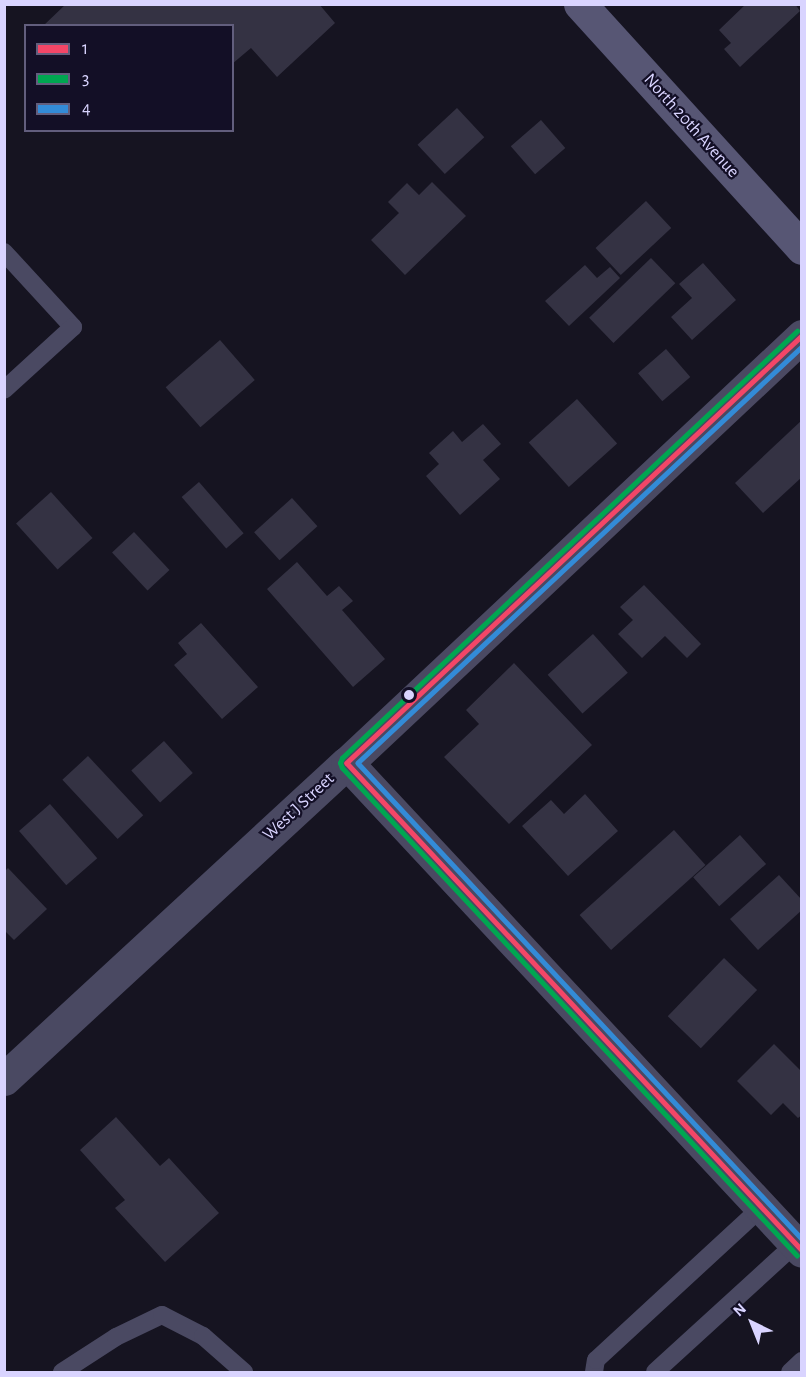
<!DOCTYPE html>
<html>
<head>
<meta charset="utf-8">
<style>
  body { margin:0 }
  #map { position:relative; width:806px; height:1377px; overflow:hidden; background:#161421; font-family:"Alegreya Sans",sans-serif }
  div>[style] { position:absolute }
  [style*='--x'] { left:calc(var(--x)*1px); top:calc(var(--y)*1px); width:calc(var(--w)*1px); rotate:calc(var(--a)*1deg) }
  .building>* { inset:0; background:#343243; transform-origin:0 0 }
  .lane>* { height:18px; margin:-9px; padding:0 9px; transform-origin:9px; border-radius:9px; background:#4a4962 }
  .street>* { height:33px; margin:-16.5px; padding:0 16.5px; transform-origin:16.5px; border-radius:16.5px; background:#4a4962 }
  .secondary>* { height:33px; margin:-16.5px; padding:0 16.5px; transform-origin:16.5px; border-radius:16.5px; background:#575674 }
  .bus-1>* { height:4.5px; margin:-2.25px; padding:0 2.25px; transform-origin:2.25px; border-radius:2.25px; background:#f34667 }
  .bus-2>* { height:4.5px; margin:-2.25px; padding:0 2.25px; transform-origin:2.25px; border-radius:2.25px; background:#00a651 }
  .bus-3>* { height:4.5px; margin:-2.25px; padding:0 2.25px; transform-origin:2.25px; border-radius:2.25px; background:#338bd7 }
  .dots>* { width:16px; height:16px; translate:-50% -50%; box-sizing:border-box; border:3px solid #130f26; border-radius:50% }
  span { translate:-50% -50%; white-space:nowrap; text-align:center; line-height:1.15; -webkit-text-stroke:4.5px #130f26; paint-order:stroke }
  .street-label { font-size:18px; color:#d9d4ff }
  .frame { position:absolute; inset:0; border:6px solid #d9d4ff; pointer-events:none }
  .legend { position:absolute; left:24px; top:24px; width:210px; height:108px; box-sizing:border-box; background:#130f26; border:2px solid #625e7d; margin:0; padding:8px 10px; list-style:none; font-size:18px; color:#d9d4ff }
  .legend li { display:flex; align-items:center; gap:12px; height:30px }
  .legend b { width:30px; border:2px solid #625e7d }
  .north { position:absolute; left:722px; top:1293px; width:60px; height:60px; -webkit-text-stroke:4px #130f26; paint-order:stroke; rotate:317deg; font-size:16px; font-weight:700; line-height:24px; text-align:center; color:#d9d4ff }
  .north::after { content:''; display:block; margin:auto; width:21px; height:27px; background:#d9d4ff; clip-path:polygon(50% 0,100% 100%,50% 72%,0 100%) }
</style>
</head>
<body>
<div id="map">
  <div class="building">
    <i style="clip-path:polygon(66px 4px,319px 4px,335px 23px,277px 77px,251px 48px,232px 64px,232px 26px,43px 26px)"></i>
    <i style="clip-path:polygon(746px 4px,795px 4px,800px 11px,740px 67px,724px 49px,731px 43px,719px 30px)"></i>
    <i style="left:457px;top:108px;width:40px;height:54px;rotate:47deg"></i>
    <i style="left:541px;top:120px;width:37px;height:40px;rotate:49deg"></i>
    <i style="clip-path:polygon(432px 182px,466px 216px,405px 275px,371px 240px,399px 213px,388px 202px,407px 183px,419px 195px)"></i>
    <i style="left:646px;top:201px;width:37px;height:69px;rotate:47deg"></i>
    <i style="left:651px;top:258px;width:35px;height:86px;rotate:46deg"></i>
    <i style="clip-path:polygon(703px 263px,736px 300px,692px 340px,671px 317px,692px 298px,679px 284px)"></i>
    <i style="clip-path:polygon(585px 265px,597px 278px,610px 267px,620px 278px,569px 326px,545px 301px)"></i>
    <i style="left:220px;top:340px;width:53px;height:72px;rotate:49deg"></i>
    <i style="left:666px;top:349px;width:37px;height:37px;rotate:49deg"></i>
    <i style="left:577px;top:399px;width:60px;height:65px;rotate:48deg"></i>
    <i style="clip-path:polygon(802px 420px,802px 477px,763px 513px,735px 483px)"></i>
    <i style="clip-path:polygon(483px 424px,501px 444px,483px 460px,500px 479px,460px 515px,426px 476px,439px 464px,429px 453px,453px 431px,462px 442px)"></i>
    <i style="left:199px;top:482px;width:68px;height:23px;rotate:49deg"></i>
    <i style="left:51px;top:492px;width:62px;height:47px;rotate:48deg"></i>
    <i style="left:292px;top:498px;width:38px;height:51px;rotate:48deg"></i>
    <i style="left:134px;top:532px;width:52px;height:30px;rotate:47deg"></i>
    <i style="clip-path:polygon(297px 562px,327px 596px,339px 586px,353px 601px,342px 610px,385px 659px,353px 687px,267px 589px)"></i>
    <i style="clip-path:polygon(644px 585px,701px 644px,687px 658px,665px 636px,642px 658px,618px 634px,633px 620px,620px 607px)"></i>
    <i style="clip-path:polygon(201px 623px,258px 687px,222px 719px,174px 665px,187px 654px,178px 643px)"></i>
    <i style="left:593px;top:634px;width:52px;height:61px;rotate:48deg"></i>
    <i style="clip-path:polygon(514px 663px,592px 745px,509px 824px,444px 757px,479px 724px,466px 710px)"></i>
    <i style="left:164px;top:741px;width:43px;height:44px;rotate:48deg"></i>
    <i style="left:88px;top:756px;width:81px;height:35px;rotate:47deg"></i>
    <i style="clip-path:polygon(585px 794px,618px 831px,568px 876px,522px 826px,551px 800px,564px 814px)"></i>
    <i style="left:50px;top:804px;width:72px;height:41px;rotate:49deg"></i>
    <i style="left:674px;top:830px;width:47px;height:127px;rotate:48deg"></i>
    <i style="left:740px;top:835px;width:39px;height:63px;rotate:48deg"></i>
    <i style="clip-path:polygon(8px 868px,47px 909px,14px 940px,4px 930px,4px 872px)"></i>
    <i style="clip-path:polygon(779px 875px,802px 900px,802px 910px,758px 950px,730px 919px)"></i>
    <i style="left:724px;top:958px;width:46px;height:81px;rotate:44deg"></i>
    <i style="clip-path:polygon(774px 1044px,802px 1072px,802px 1115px,798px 1118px,783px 1103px,771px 1115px,737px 1081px)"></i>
    <i style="clip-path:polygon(116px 1117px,160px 1166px,169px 1158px,219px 1213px,165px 1262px,115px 1208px,125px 1200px,80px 1150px)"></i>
  </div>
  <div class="lane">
    <i style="--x:4;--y:252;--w:102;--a:47.4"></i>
    <i style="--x:73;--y:327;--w:93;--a:137.6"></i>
    <i style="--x:62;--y:1372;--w:64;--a:-32.9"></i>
    <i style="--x:116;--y:1337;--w:51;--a:-25.6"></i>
    <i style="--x:162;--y:1315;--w:46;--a:27.1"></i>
    <i style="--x:203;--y:1336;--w:55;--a:41.3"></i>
    <i style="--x:594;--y:1372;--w:12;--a:-81"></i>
    <i style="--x:596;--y:1360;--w:224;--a:-42.7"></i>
    <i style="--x:655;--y:1372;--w:190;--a:-42.4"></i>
    <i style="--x:790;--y:1372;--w:16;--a:-43"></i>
  </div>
  <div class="street">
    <i style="--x:347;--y:763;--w:667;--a:47"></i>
    <i style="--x:4;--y:1079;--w:466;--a:-42.7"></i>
    <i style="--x:347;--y:763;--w:624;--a:-43.18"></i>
  </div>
  <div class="secondary">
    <i style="--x:580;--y:4;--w:330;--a:47.7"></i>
  </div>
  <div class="bus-1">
    <i style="--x:802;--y:336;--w:624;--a:136.82"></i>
    <i style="--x:347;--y:763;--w:666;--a:46.95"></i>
  </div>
  <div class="bus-2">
    <i style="--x:797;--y:1256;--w:667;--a:-133"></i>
    <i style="--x:342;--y:768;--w:5;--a:-112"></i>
    <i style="--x:340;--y:763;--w:5;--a:-68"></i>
    <i style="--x:342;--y:758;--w:624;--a:-43.18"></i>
  </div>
  <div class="bus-3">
    <i style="--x:802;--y:347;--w:608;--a:136.86"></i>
    <i style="--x:358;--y:763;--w:651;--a:46.99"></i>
  </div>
  <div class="dots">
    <i style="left:409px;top:695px;background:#d9d4ff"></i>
  </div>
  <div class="street-label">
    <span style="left:691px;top:126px;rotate:48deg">North 20th Avenue</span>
    <span style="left:299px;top:807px;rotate:-43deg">West J Street</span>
  </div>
  <div class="frame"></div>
  <ul class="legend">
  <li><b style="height:8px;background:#f34667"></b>1</li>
  <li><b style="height:8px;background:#00a651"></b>3</li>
  <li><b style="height:8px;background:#338bd7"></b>4</li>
  </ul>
  <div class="north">N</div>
</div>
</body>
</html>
